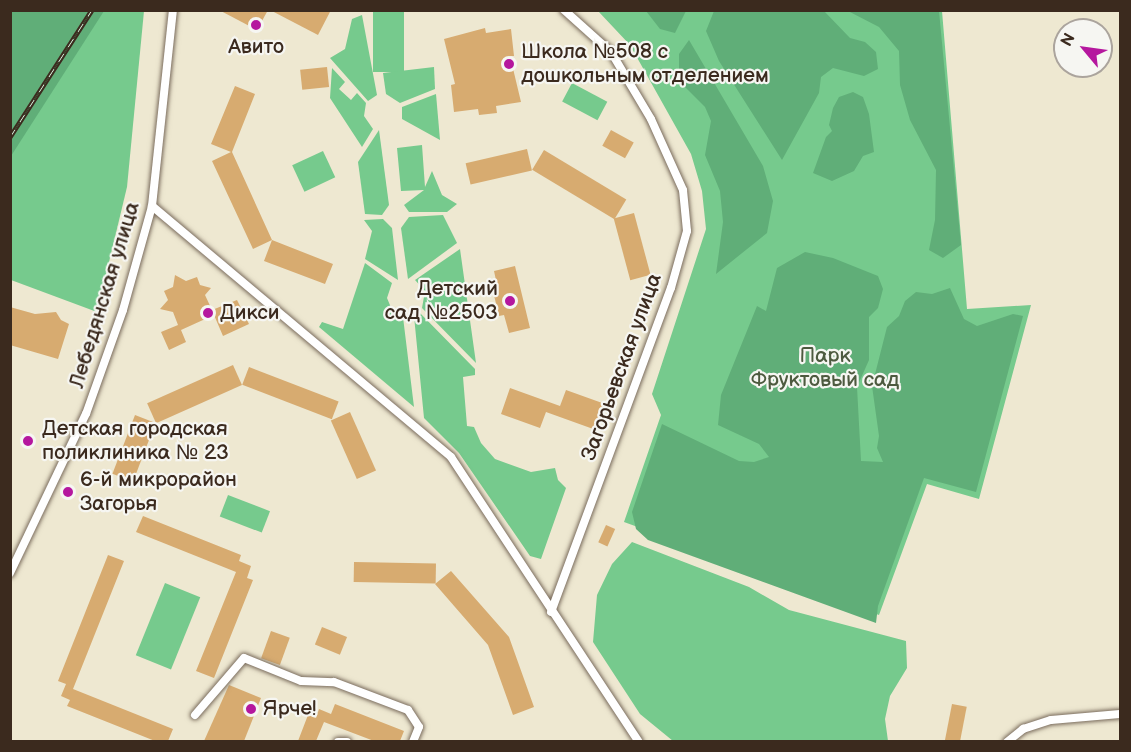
<!DOCTYPE html>
<html>
<head>
<meta charset="utf-8">
<style>
  body { margin:0 }
  #map { position:relative; width:1131px; height:752px; overflow:hidden; background:#eee8d1; font-family:"Balsamiq Sans",sans-serif }
  div>[style] { position:absolute }
  [style*='--x'] { left:calc(var(--x)*1px); top:calc(var(--y)*1px); width:calc(var(--w)*1px); rotate:calc(var(--a)*1deg) }
  .green>* { inset:0; background:#76ca8d; transform-origin:0 0 }
  .forest>* { inset:0; background:#60ae78 }
  .building>* { inset:0; background:#d7ab70; transform-origin:0 0 }
  .roads { filter:drop-shadow(0 0 2px #7a6c5d) drop-shadow(0 0 2px #7a6c5d) }
  .street>* { height:8px; margin:-4px; padding:0 4px; transform-origin:4px; border-radius:4px; background:#fff }
  .rail>* { height:5px; margin-top:-2.5px; transform-origin:0; background:repeating-linear-gradient(90deg,#f6f6f2 0 9px,#3b2a1e 0 18px); box-sizing:border-box; border-block:2px solid #3b2a1e }
  .dots>* { width:16px; height:16px; translate:-50% -50%; box-sizing:border-box; border:3px solid #f6f6f2; border-radius:50% }
  span { translate:-50% -50%; white-space:nowrap; text-align:center; line-height:1.15; -webkit-text-stroke:4.5px #f6f6f2; paint-order:stroke }
  .poi-label { font-size:21px; color:#3b2a1e }
  .left { translate:0 -50%; text-align:left }
  .right { translate:-100% -50%; text-align:right }
  .street-label { font-size:21px; color:#3b2a1e }
  .park-label { font-size:21px; color:#4d5a3f }
  .frame { position:absolute; inset:0; border:12px solid #3b2a1e; pointer-events:none }
  .north { position:absolute; left:1053px; top:18px; width:60px; height:60px; box-sizing:border-box; background:#f6f6f2; border:2px solid #aba49d; border-radius:50%; rotate:299deg; font-size:16px; font-weight:700; line-height:24px; text-align:center; color:#3b2a1e }
  .north::after { content:''; display:block; margin:auto; width:21px; height:27px; background:#b5179e; clip-path:polygon(50% 0,100% 100%,50% 72%,0 100%) }
</style>
</head>
<body>
<div id="map">
  <div class="green">
    <i style="clip-path:polygon(35px 11px,144px 11px,127px 187px,97px 312px,11px 280px,10px 47px)"></i>
    <i style="left:373px;top:11px;width:31px;height:61px"></i>
    <i style="clip-path:polygon(598px 11px,942px 11px,967px 309px,1031px 305px,979px 499px,927px 484px,879px 615px,624px 522px,661px 415px,652px 394px,706px 229px,702px 191px,691px 154px,630px 45px)"></i>
    <i style="clip-path:polygon(362px 15px,377px 95px,368px 101px,330px 58px,345px 49px,352px 19px)"></i>
    <i style="clip-path:polygon(434px 67px,435px 89px,400px 103px,386px 94px,383px 73px)"></i>
    <i style="clip-path:polygon(332px 68px,345px 82px,339px 89px,351px 100px,357px 93px,366px 103px,364px 116px,373px 129px,362px 147px,330px 98px)"></i>
    <i style="left:572px;top:83px;width:40px;height:21px;rotate:28deg"></i>
    <i style="clip-path:polygon(436px 94px,440px 140px,402px 119px,402px 107px)"></i>
    <i style="clip-path:polygon(379px 130px,389px 205px,382px 215px,365px 214px,358px 162px)"></i>
    <i style="clip-path:polygon(422px 145px,425px 187px,432px 171px,442px 195px,457px 204px,447px 212px,409px 212px,404px 205px,424px 190px,401px 191px,397px 148px)"></i>
    <i style="left:323px;top:151px;width:29px;height:34px;rotate:65deg"></i>
    <i style="clip-path:polygon(443px 215px,457px 243px,408px 279px,401px 228px,409px 217px)"></i>
    <i style="clip-path:polygon(383px 219px,392px 228px,398px 280px,365px 259px,372px 231px,364px 220px)"></i>
    <i style="clip-path:polygon(460px 249px,476px 363px,422px 308px,425px 291px,415px 280px)"></i>
    <i style="clip-path:polygon(365px 263px,392px 283px,387px 298px,392px 310px,403px 317px,414px 407px,319px 327px,322px 322px,343px 329px)"></i>
    <i style="clip-path:polygon(419px 312px,475px 369px,475px 375px,463px 377px,467px 426px,474px 427px,481px 443px,495px 459px,531px 472px,555px 468px,558px 480px,566px 488px,541px 559px,530px 556px,459px 453px,424px 418px,414px 316px)"></i>
    <i style="left:228px;top:495px;width:45px;height:23px;rotate:21deg"></i>
    <i style="clip-path:polygon(632px 542px,749px 587px,789px 610px,906px 641px,907px 668px,890px 696px,885px 719px,888px 741px,673px 741px,640px 714px,593px 642px,597px 595px,612px 564px)"></i>
    <i style="left:165px;top:583px;width:38px;height:78px;rotate:22deg"></i>
  </div>
  <div class="forest">
    <i style="clip-path:polygon(11px 10px,104px 11px,11px 156px,10px 11px)"></i>
    <i style="clip-path:polygon(646px 11px,686px 11px,675px 33px,660px 29px)"></i>
    <i style="clip-path:polygon(714px 11px,824px 11px,850px 38px,865px 42px,876px 52px,878px 69px,864px 76px,833px 68px,821px 77px,819px 93px,782px 160px,719px 61px,706px 31px)"></i>
    <i style="clip-path:polygon(848px 11px,939px 11px,961px 245px,943px 258px,929px 250px,935px 220px,936px 170px,910px 120px,900px 85px,899px 51px,879px 27px)"></i>
    <i style="clip-path:polygon(689px 40px,763px 166px,773px 201px,767px 233px,716px 274px,723px 222px,720px 191px,705px 155px,711px 121px,705px 107px,683px 85px,679px 70px,679px 54px)"></i>
    <i style="clip-path:polygon(853px 92px,863px 97px,869px 114px,874px 152px,863px 156px,854px 171px,832px 181px,813px 173px,826px 137px,832px 131px,829px 125px,833px 108px,839px 97px)"></i>
    <i style="clip-path:polygon(805px 252px,833px 258px,878px 276px,883px 289px,878px 308px,869px 317px,869px 360px,857px 387px,861px 461px,883px 462px,877px 448px,879px 436px,872px 386px,887px 327px,899px 316px,905px 301px,916px 292px,932px 294px,950px 288px,964px 319px,977px 326px,1013px 314px,1023px 316px,976px 492px,924px 478px,878px 606px,876px 623px,648px 540px,636px 529px,632px 512px,662px 424px,739px 461px,754px 462px,769px 457px,759px 444px,718px 425px,721px 395px,757px 306px,766px 311px,777px 268px)"></i>
  </div>
  <div class="building">
    <i style="clip-path:polygon(219px 10px,268px 10px,257px 30px)"></i>
    <i style="clip-path:polygon(270px 10px,331px 10px,318px 35px)"></i>
    <i style="clip-path:polygon(485px 28px,486px 33px,511px 29px,514px 56px,510px 56px,521px 102px,496px 106px,497px 113px,479px 115px,478px 109px,454px 112px,451px 85px,455px 84px,444px 39px)"></i>
    <i style="left:327px;top:67px;width:20px;height:27px;rotate:84deg"></i>
    <i style="clip-path:polygon(235px 86px,255px 94px,232px 152px,272px 240px,333px 264px,325px 284px,264px 261px,272px 240px,253px 249px,212px 161px,231px 152px,211px 144px)"></i>
    <i style="left:611px;top:130px;width:26px;height:18px;rotate:29deg"></i>
    <i style="left:527px;top:149px;width:22px;height:63px;rotate:77deg"></i>
    <i style="left:544px;top:150px;width:96px;height:23px;rotate:31deg"></i>
    <i style="left:634px;top:213px;width:64px;height:21px;rotate:75deg"></i>
    <i style="clip-path:polygon(515px 266px,530px 328px,509px 333px,504px 315px,499px 316px,492px 287px,497px 285px,494px 271px)"></i>
    <i style="clip-path:polygon(175px 275px,186px 281px,197px 277px,200px 285px,211px 288px,205px 295px,212px 310px,237px 300px,249px 324px,223px 336px,214px 315px,181px 330px,186px 342px,169px 350px,161px 332px,178px 325px,173px 312px,160px 309px,168px 300px,164px 291px,173px 287px)"></i>
    <i style="clip-path:polygon(10px 307px,35px 314px,56px 312px,61px 320px,69px 324px,58px 359px,10px 345px)"></i>
    <i style="left:233px;top:365px;width:22px;height:94px;rotate:66deg"></i>
    <i style="left:249px;top:367px;width:96px;height:19px;rotate:21deg"></i>
    <i style="clip-path:polygon(510px 388px,560px 406px,566px 390px,605px 404px,596px 430px,546px 412px,540px 428px,501px 414px)"></i>
    <i style="left:350px;top:412px;width:64px;height:21px;rotate:66deg"></i>
    <i style="left:135px;top:415px;width:22px;height:63px;rotate:21deg"></i>
    <i style="clip-path:polygon(143px 516px,241px 555px,239px 561px,251px 566px,247px 578px,253px 580px,214px 678px,196px 671px,236px 572px,136px 532px)"></i>
    <i style="left:606px;top:525px;width:10px;height:19px;rotate:24deg"></i>
    <i style="clip-path:polygon(108px 555px,124px 561px,73px 689px,173px 729px,168px 741px,155px 741px,67px 706px,70px 700px,61px 696px,66px 684px,58px 681px)"></i>
    <i style="left:354px;top:562px;width:82px;height:20px;rotate:1deg"></i>
    <i style="clip-path:polygon(451px 571px,509px 637px,534px 707px,513px 715px,488px 645px,435px 584px)"></i>
    <i style="left:322px;top:627px;width:27px;height:19px;rotate:22deg"></i>
    <i style="left:271px;top:631px;width:20px;height:29px;rotate:20deg"></i>
    <i style="clip-path:polygon(229px 685px,261px 698px,244px 741px,204px 741px)"></i>
    <i style="clip-path:polygon(335px 704px,404px 731px,400px 741px,374px 741px,324px 722px,316px 741px,298px 741px,308px 715px,316px 718px,319px 709px,331px 714px)"></i>
    <i style="left:952px;top:704px;width:15px;height:38px;rotate:11deg"></i>
  </div>
  <div class="roads">
    <div class="street">
      <i style="--x:152;--y:206;--w:390;--a:40"></i>
      <i style="--x:451;--y:457;--w:341;--a:56.6"></i>
      <i style="--x:10;--y:573;--w:176;--a:-64.5"></i>
      <i style="--x:86;--y:414;--w:110;--a:-70.4"></i>
      <i style="--x:123;--y:310;--w:108;--a:-74.4"></i>
      <i style="--x:152;--y:206;--w:197;--a:-83.9"></i>
      <i style="--x:551;--y:612;--w:346;--a:-69.7"></i>
      <i style="--x:671;--y:288;--w:59;--a:-74.3"></i>
      <i style="--x:687;--y:231;--w:41;--a:-95.6"></i>
      <i style="--x:683;--y:190;--w:78;--a:-114.3"></i>
      <i style="--x:651;--y:119;--w:78;--a:-120.8"></i>
      <i style="--x:611;--y:52;--w:63;--a:-138.2"></i>
      <i style="--x:195;--y:715;--w:75;--a:-49.3"></i>
      <i style="--x:244;--y:658;--w:61;--a:22"></i>
      <i style="--x:301;--y:681;--w:33;--a:2"></i>
      <i style="--x:334;--y:682;--w:79;--a:20.7"></i>
      <i style="--x:408;--y:710;--w:20;--a:57"></i>
      <i style="--x:419;--y:727;--w:16;--a:112"></i>
      <i style="--x:338;--y:742;--w:9;--a:0"></i>
      <i style="--x:1007;--y:742;--w:21;--a:-39"></i>
      <i style="--x:1023;--y:729;--w:29;--a:-18"></i>
      <i style="--x:1051;--y:720;--w:69;--a:-5"></i>
    </div>
  </div>
  <div class="rail">
    <i style="--x:10;--y:137;--w:151;--a:-57.2"></i>
  </div>
  <div class="dots">
    <i style="left:256px;top:25px;background:#b5179e"></i>
    <i style="left:509px;top:64px;background:#b5179e"></i>
    <i style="left:510px;top:301px;background:#b5179e"></i>
    <i style="left:208px;top:313px;background:#b5179e"></i>
    <i style="left:28px;top:441px;background:#b5179e"></i>
    <i style="left:68px;top:492px;background:#b5179e"></i>
    <i style="left:251px;top:709px;background:#b5179e"></i>
  </div>
  <div class="poi-label">
    <span style="left:256px;top:47px">Авито</span>
    <span class="left" style="left:521px;top:64px">Школа №508 с<br>дошкольным отделением</span>
    <span class="right" style="left:498px;top:301px">Детский<br>сад №2503</span>
    <span class="left" style="left:220px;top:313px">Дикси</span>
    <span class="left" style="left:42px;top:441px">Детская городская<br>поликлиника № 23</span>
    <span class="left" style="left:80px;top:492px">6-й микрорайон<br>Загорья</span>
    <span class="left" style="left:263px;top:709px">Ярче!</span>
  </div>
  <div class="street-label">
    <span style="left:105px;top:295px;rotate:-73deg">Лебедянская улица</span>
    <span style="left:622px;top:367px;rotate:-70deg">Загорьевская улица</span>
  </div>
  <div class="park-label">
    <span style="left:825px;top:368px">Парк<br>Фруктовый сад</span>
  </div>
  <div class="frame"></div>
  <div class="north">N</div>
</div>
</body>
</html>
